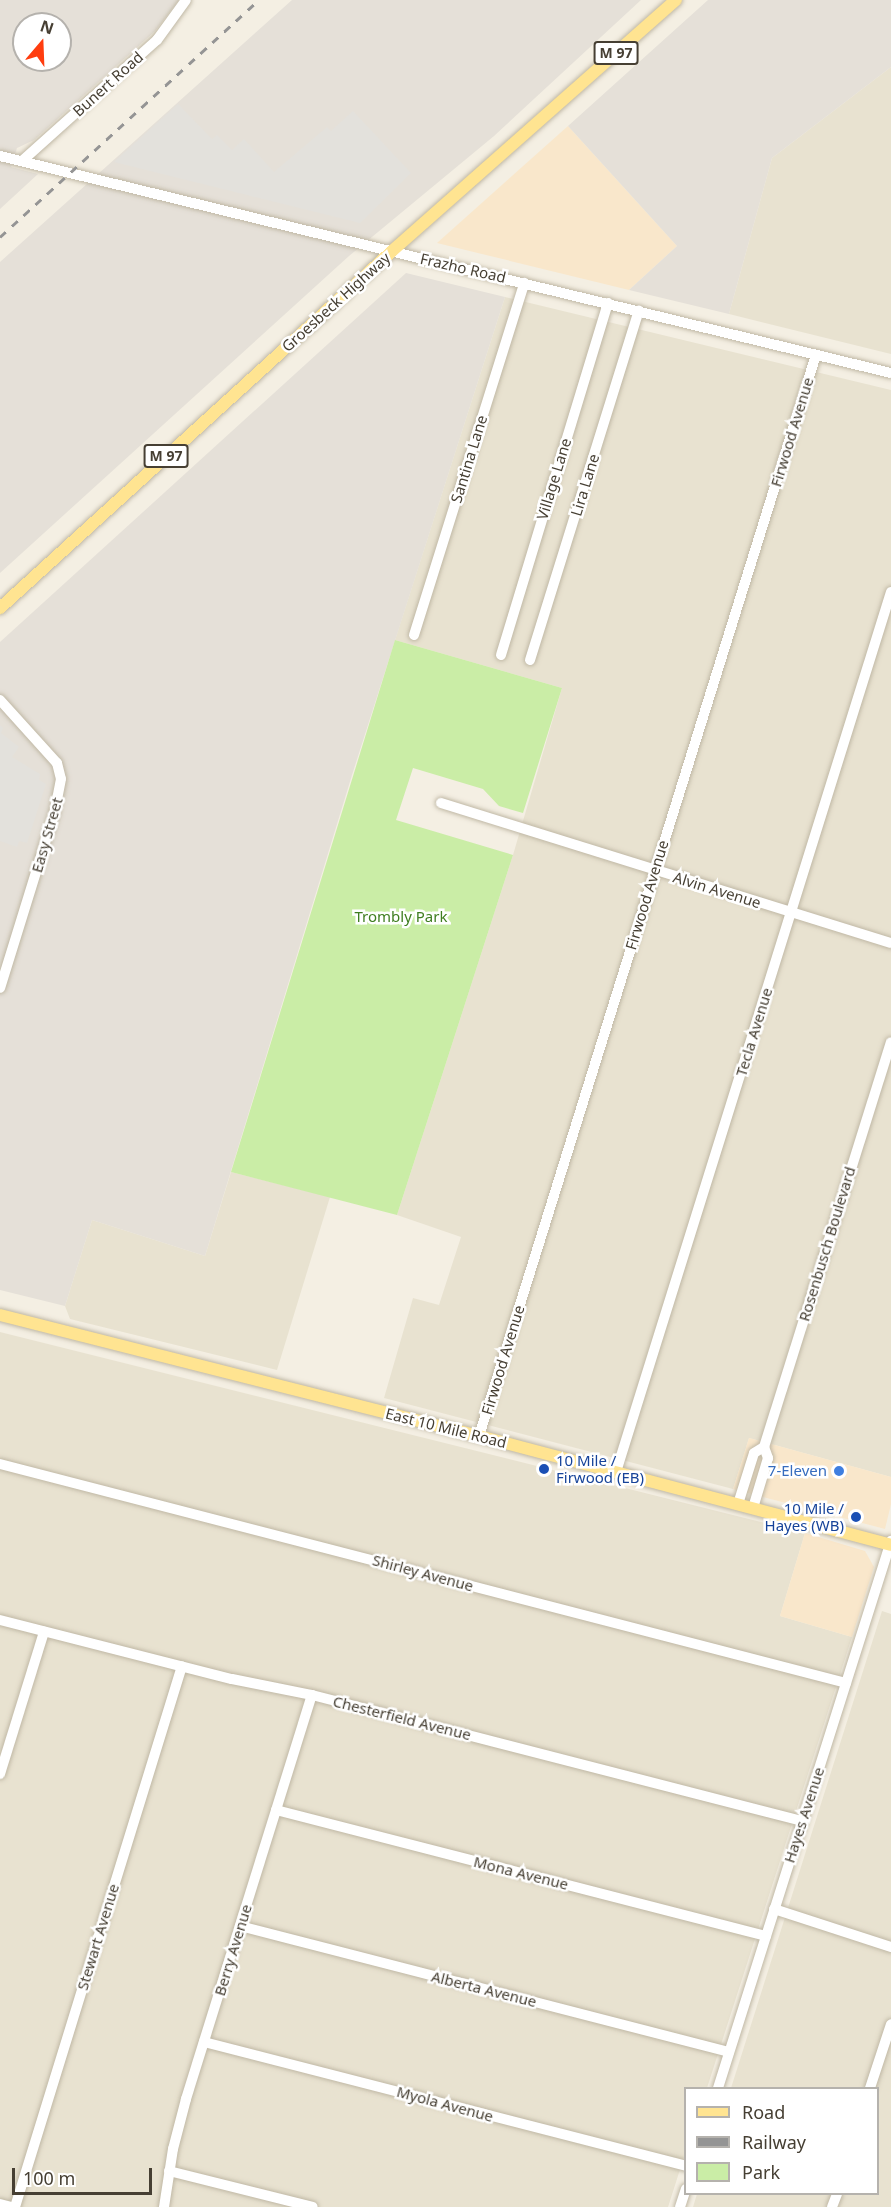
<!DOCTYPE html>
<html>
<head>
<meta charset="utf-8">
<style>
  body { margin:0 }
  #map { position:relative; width:891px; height:2207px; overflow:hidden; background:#f4efe3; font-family:"Noto Sans",sans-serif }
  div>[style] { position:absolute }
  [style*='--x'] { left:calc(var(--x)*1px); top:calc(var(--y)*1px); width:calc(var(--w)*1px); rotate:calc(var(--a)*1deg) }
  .residential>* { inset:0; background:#e8e2d0 }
  .commercial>* { inset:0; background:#f9e7cb }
  .industrial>* { inset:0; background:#e5e0d8 }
  .green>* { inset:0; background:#caeda6 }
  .parking>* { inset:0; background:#e3e1dc }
  .roads { filter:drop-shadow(0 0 2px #c0b8a5) drop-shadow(0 0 2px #c0b8a5) }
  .minor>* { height:10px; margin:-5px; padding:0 5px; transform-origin:5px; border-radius:5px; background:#fff }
  .major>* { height:12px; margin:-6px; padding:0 6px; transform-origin:6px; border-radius:6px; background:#ffe491 }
  .rail>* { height:3px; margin-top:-1.5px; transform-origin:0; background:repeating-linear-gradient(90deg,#949494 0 8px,transparent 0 16px) }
  .dots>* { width:16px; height:16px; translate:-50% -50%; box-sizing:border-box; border:3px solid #fff; border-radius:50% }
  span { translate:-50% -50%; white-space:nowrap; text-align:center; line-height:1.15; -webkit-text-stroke:5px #fff; paint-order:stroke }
  .shield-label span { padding:2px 4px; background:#fff; border:2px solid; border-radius:4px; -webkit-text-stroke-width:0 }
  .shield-label { font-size:14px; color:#463f33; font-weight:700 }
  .street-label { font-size:15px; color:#463f33 }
  .park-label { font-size:15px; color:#3f7e20 }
  .transit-label { font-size:15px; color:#164399 }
  .left { translate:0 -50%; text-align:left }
  .right { translate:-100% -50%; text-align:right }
  .shop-label { font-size:15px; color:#366cbe }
  .legend { position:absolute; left:684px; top:2087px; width:195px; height:108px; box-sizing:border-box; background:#fff; border:2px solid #b5b2ad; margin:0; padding:8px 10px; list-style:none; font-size:18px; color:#463f33 }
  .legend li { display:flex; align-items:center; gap:12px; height:30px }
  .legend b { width:30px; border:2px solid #b5b2ad }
  .north { position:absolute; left:12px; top:12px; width:60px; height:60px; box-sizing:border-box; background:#fff; border:2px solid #b5b2ad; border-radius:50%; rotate:19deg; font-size:16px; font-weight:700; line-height:24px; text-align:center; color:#463f33 }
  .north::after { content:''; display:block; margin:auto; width:21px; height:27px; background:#ff3d0f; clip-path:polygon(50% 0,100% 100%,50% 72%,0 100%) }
  .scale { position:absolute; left:12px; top:2168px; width:140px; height:27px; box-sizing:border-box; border:3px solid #463f33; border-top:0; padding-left:8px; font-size:18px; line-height:21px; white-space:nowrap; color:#463f33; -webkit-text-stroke:4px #fff; paint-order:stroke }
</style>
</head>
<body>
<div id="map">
  <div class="residential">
    <i style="clip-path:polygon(891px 67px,891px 354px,729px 314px,772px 158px)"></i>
    <i style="clip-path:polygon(505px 297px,891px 390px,891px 1477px,749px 1438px,733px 1489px,384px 1398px,413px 1298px,439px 1305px,461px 1237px,397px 1215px,513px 855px,562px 688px,395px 640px)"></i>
    <i style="clip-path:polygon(231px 1172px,330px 1197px,277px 1370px,70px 1319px,65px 1306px,92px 1220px,205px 1256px)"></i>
    <i style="clip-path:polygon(0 1332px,805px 1533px,780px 1616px,852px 1637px,707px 2088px,686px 2088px,685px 2154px,668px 2207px,0 2207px)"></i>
    <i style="clip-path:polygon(882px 1611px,891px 1614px,891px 2207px,693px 2207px,697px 2194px,878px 2194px,878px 2088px,731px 2088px)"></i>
  </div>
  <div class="commercial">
    <i style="clip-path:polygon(568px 126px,677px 246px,629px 290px,437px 243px)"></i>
    <i style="clip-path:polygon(749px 1438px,891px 1477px,891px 1504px,885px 1529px,733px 1489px)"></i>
    <i style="clip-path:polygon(805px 1533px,865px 1551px,874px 1567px,852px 1637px,780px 1616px)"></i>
  </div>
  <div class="industrial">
    <i style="clip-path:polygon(evenodd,0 0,179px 0,155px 31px,34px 140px,17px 148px,11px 167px,38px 174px,0 209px,0 0,24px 24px,60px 24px,60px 60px,24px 60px,24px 24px)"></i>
    <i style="clip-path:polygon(292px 0,641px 0,494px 136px,349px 256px,0 573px,0 262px)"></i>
    <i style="clip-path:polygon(708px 0,891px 0,891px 67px,772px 158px,729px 314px,629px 290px,677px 246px,568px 126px)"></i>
    <i style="clip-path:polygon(406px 273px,505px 297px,352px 775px,205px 1256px,92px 1220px,65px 1306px,0 1290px,0 642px)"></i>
  </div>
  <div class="green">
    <i style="clip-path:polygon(395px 640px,562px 688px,523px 813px,499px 806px,483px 789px,413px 768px,396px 820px,513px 855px,397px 1215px,231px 1172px)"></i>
  </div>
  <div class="parking">
    <i style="clip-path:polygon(178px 104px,212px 139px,217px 135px,232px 150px,244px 139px,274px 172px,327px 127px,331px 131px,353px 111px,411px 173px,360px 223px,114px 162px)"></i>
    <i style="clip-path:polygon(0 725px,3px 728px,1px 733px,19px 747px,12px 757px,40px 774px,39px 780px,46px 784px,27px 843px,19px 841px,17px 847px,0 841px)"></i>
  </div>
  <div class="roads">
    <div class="minor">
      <i style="--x:0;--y:156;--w:917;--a:13.69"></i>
      <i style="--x:22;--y:161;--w:181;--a:-41.9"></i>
      <i style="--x:157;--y:40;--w:49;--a:-54.1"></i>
      <i style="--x:414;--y:635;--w:369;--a:-72.6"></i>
      <i style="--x:501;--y:655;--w:368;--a:-73.1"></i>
      <i style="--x:530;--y:660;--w:366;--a:-72.7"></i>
      <i style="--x:0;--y:700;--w:85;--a:47.9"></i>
      <i style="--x:57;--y:763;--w:16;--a:76"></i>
      <i style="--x:61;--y:779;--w:36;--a:101"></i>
      <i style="--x:54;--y:814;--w:182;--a:107.2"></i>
      <i style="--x:441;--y:803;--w:471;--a:17.3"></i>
      <i style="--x:479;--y:1436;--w:1132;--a:-72.69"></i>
      <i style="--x:764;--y:1447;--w:424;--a:-72.6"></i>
      <i style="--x:0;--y:1464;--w:874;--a:14.51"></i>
      <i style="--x:616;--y:1472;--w:922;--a:-72.65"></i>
      <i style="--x:738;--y:1504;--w:53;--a:-72.6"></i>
      <i style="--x:754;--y:1453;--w:12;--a:-31"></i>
      <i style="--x:764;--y:1447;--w:12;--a:70"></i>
      <i style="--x:768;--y:1458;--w:52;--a:106.7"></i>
      <i style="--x:0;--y:1620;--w:239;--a:14.3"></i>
      <i style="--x:232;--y:1679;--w:82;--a:11.3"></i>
      <i style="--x:312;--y:1695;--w:506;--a:14.42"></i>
      <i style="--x:0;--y:1774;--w:149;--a:-72.8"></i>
      <i style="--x:276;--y:1810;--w:506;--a:14.42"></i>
      <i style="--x:774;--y:1909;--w:123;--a:18"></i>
      <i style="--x:240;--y:1926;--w:505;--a:14.45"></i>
      <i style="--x:204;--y:2042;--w:498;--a:14.4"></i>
      <i style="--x:718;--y:2088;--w:574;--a:-72.45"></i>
      <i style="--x:870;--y:2088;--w:67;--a:-71.8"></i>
      <i style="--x:169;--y:2171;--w:148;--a:14"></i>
      <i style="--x:0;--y:2204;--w:11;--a:15"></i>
      <i style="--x:15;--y:2207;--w:566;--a:-72.85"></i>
      <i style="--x:164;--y:2207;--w:59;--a:-81.2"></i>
      <i style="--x:173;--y:2149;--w:52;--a:-75.4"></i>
      <i style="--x:186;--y:2099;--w:423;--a:-72.7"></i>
      <i style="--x:680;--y:2207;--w:19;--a:-72"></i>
      <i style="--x:832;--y:2207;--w:14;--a:-69"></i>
    </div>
    <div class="major">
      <i style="--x:0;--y:608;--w:530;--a:-42.32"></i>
      <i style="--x:392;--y:251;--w:379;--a:-41.5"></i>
      <i style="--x:0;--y:1315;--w:494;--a:14.2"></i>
      <i style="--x:479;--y:1436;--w:426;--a:14.8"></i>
    </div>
  </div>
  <div class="rail">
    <i style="--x:0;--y:237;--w:351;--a:-42.5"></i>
  </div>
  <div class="dots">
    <i style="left:544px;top:1469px;background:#1a4fb4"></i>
    <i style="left:839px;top:1471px;background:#3f7fe0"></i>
    <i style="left:856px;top:1517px;background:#1a4fb4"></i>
  </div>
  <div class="shield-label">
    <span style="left:616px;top:53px">M 97</span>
    <span style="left:166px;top:456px">M 97</span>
  </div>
  <div class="street-label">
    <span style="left:108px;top:84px;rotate:-42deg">Bunert Road</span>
    <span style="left:463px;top:268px;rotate:13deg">Frazho Road</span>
    <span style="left:336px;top:302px;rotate:-42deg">Groesbeck Highway</span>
    <span style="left:792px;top:432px;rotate:-73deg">Firwood Avenue</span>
    <span style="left:469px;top:459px;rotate:-73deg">Santina Lane</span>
    <span style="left:554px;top:479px;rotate:-73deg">Village Lane</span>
    <span style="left:585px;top:485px;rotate:-73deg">Lira Lane</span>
    <span style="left:47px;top:835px;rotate:-74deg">Easy Street</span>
    <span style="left:717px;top:890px;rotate:17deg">Alvin Avenue</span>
    <span style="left:647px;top:895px;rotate:-73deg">Firwood Avenue</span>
    <span style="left:754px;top:1032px;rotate:-73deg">Tecla Avenue</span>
    <span style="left:827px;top:1244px;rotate:-73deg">Rosenbusch Boulevard</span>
    <span style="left:503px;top:1360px;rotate:-73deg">Firwood Avenue</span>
    <span style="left:446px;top:1428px;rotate:14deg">East 10 Mile Road</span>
    <span style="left:423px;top:1573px;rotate:15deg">Shirley Avenue</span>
    <span style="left:402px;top:1718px;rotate:14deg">Chesterfield Avenue</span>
    <span style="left:804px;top:1815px;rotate:-72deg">Hayes Avenue</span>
    <span style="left:521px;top:1873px;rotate:14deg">Mona Avenue</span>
    <span style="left:98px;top:1937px;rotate:-73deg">Stewart Avenue</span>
    <span style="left:233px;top:1950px;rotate:-73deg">Berry Avenue</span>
    <span style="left:484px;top:1989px;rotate:14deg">Alberta Avenue</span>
    <span style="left:445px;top:2104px;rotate:15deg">Myola Avenue</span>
  </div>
  <div class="park-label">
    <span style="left:401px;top:917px">Trombly Park</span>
  </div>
  <div class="transit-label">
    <span class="left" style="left:556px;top:1469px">10 Mile /<br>Firwood (EB)</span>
    <span class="right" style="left:844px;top:1517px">10 Mile /<br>Hayes (WB)</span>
  </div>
  <div class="shop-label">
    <span class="right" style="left:827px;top:1471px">7-Eleven</span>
  </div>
  <ul class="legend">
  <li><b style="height:8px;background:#ffe491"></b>Road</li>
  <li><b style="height:8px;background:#949494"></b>Railway</li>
  <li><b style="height:16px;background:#caeda6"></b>Park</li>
  </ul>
  <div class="north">N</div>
  <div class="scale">100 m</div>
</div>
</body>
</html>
